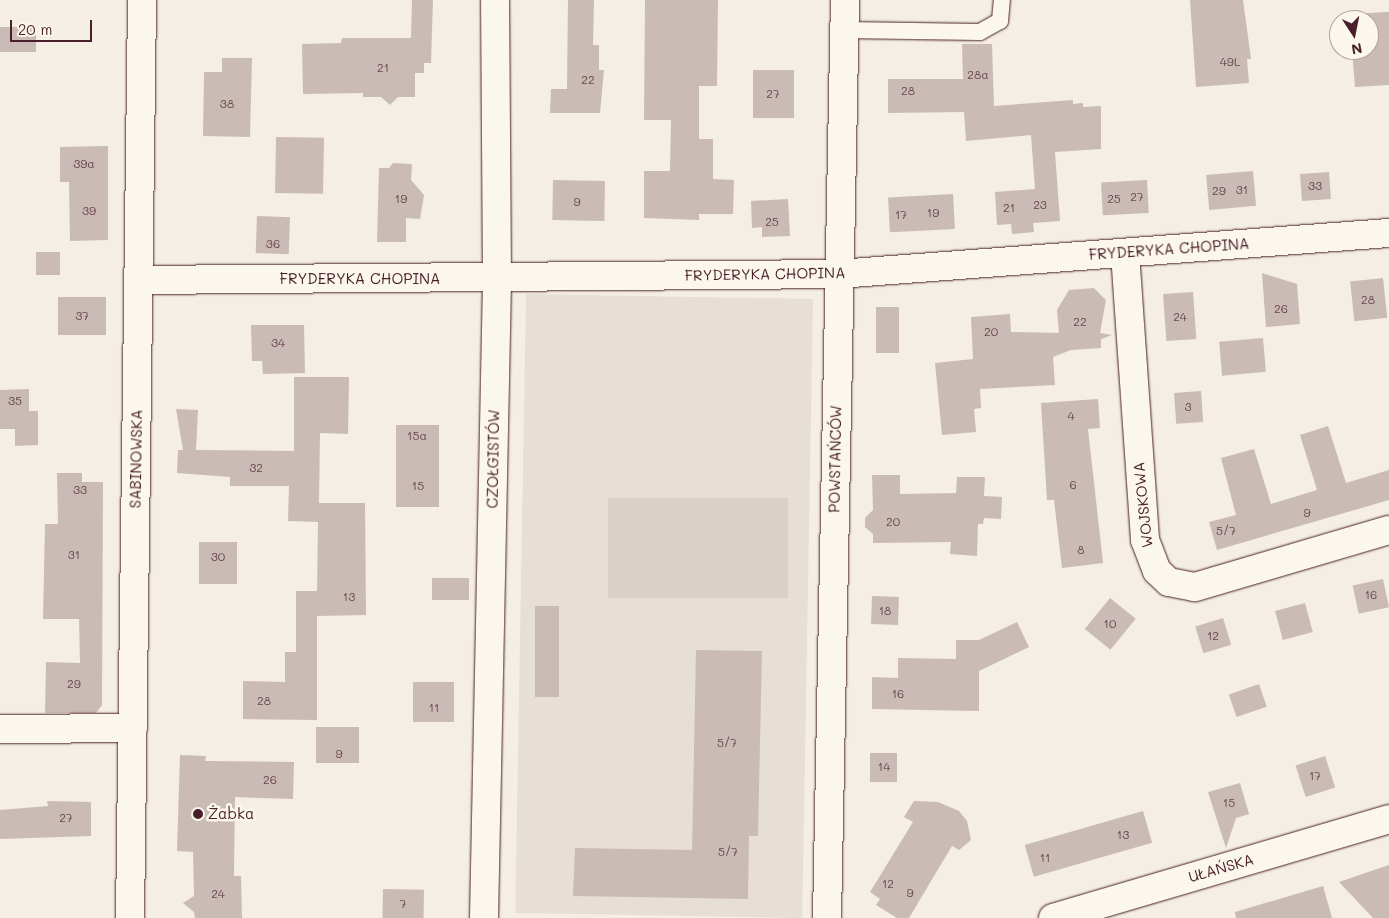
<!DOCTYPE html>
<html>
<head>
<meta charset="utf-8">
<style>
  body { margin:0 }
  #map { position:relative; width:1389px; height:918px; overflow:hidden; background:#f4eee4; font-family:Mali,sans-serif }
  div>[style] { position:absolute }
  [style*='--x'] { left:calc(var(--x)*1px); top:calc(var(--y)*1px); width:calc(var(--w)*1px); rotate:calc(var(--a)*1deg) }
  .built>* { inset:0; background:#e7dfd6; transform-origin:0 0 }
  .green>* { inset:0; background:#dbd0c9; transform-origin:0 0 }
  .building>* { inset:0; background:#cabbb6; transform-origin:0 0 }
  .roads { filter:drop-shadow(0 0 1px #4a1f2b) drop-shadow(0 0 1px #4a1f2b) }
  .service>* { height:16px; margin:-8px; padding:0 8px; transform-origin:8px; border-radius:8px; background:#fbf7ec }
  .minor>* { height:28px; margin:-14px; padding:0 14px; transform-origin:14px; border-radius:14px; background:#fbf7ec }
  .tertiary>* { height:28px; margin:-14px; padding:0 14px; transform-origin:14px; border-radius:14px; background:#fbf7ec }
  .dots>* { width:14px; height:14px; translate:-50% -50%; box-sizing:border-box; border:2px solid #fbf7ec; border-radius:50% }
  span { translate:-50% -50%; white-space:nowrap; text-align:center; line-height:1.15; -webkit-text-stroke:5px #fbf7ec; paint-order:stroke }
  .number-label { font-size:12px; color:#6a464e }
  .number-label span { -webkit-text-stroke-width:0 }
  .street-label { font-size:15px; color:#4a1f2b }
  .poi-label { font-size:15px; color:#4a1f2b }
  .left { translate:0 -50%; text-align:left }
  .north { position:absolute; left:1329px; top:10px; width:50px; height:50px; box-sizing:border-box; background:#fbf7ec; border:1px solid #b4a19f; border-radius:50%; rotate:169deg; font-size:14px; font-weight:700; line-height:20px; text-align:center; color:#4a1f2b }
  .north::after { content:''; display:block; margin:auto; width:18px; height:22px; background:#4a1f2b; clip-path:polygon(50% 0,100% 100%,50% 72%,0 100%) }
  .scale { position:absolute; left:10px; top:20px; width:82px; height:22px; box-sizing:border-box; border:2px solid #4a1f2b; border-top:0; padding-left:6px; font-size:15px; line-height:18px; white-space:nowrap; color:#4a1f2b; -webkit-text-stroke:4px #fbf7ec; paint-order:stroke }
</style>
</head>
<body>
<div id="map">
  <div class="built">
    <i style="left:813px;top:299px;width:619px;height:287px;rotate:91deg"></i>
  </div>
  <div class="green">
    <i style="left:608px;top:498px;width:180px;height:100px"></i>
  </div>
  <div class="building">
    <i style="clip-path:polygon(412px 0,433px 0,431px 63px,424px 63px,424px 73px,415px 73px,415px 97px,398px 97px,390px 105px,381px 97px,363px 97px,363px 93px,303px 94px,302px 44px,341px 43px,342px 38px,411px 38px)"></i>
    <i style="clip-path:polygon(568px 0,594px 0,593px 45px,599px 45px,599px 70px,604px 70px,600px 113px,550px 113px,551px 89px,567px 89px)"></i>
    <i style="clip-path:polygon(645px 0,718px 0,717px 86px,699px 86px,699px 139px,713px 139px,713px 179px,734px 180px,733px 214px,699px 214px,699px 220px,644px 218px,644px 171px,670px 171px,671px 120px,644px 120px)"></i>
    <i style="clip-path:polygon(1190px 0,1243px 0,1251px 59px,1247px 59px,1249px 83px,1196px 87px)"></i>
    <i style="clip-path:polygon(1389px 12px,1389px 85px,1355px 87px,1352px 50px,1369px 50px,1369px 20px,1350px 20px,1349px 14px)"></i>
    <i style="left:36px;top:27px;width:25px;height:36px;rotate:90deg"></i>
    <i style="clip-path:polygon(962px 44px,992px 44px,994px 106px,1073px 100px,1073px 104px,1083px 103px,1083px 107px,1101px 106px,1101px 149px,1055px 152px,1060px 221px,1033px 223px,1034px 232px,1012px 234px,1011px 224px,997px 225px,995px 192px,1035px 189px,1031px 135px,966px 141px,964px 112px,888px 113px,888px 79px,963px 79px)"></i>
    <i style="clip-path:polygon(222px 58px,252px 58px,250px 137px,203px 136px,204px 72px,222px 72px)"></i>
    <i style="left:753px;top:70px;width:41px;height:48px"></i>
    <i style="left:276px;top:137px;width:48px;height:56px;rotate:1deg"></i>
    <i style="clip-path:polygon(108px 146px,108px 240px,70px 241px,69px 182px,60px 182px,60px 147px)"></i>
    <i style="clip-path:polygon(393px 163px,412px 164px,411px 180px,424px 195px,420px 219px,406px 218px,406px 242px,377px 242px,379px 168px,389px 168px)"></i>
    <i style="left:1253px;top:171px;width:35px;height:47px;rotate:85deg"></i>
    <i style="left:1329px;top:172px;width:27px;height:29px;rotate:86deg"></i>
    <i style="left:553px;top:180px;width:52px;height:40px;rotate:1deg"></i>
    <i style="left:1147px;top:180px;width:33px;height:46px;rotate:87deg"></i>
    <i style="left:953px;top:194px;width:35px;height:65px;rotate:87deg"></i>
    <i style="clip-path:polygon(788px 199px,790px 236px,762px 237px,762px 227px,752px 228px,751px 201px)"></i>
    <i style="left:257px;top:216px;width:33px;height:37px;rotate:2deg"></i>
    <i style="left:36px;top:252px;width:24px;height:23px"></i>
    <i style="clip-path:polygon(1262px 273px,1297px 284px,1300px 324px,1266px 327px)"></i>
    <i style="left:1383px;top:278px;width:40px;height:33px;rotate:84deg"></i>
    <i style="clip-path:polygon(1094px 288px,1106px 300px,1100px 333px,1112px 335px,1101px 339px,1101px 348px,1071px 350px,1053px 357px,1055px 385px,980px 389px,981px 408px,974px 409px,976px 432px,942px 435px,935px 363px,973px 359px,971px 317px,1010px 314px,1011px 332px,1059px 333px,1057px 310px,1069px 290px)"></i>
    <i style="left:1193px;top:292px;width:47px;height:30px;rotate:86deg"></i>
    <i style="left:58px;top:297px;width:48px;height:38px"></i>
    <i style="left:876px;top:307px;width:23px;height:46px"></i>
    <i style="clip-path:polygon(251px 325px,304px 325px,305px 373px,263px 374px,262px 361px,252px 361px)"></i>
    <i style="left:1263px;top:338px;width:34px;height:44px;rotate:85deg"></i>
    <i style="clip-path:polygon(294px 377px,349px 377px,348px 434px,320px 433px,319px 503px,365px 503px,366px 615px,317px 616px,317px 720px,243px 719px,243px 681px,285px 682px,285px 652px,296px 652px,296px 591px,317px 591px,318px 522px,288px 521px,289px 486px,230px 486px,230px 477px,177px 473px,178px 450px,183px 450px,176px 409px,198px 410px,196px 450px,294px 451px)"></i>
    <i style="clip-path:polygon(29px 389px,29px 411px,38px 411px,38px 445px,15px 446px,15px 429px,0 429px,0 390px)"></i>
    <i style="left:1201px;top:391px;width:31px;height:27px;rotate:86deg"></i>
    <i style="clip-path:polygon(1098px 399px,1100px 428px,1088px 429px,1103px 563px,1062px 568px,1054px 500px,1047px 500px,1041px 403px)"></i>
    <i style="left:396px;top:425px;width:43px;height:82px"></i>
    <i style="clip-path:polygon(1328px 426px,1346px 483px,1389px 470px,1389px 500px,1217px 550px,1209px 522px,1236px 515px,1221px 458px,1254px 449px,1271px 504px,1317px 490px,1300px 435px)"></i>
    <i style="clip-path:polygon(57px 473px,82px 473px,82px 482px,103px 482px,102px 705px,96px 713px,45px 713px,46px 662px,80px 663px,79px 619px,43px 619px,45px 524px,58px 524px)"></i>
    <i style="clip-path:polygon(872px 475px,900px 475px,900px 494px,956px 493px,957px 477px,985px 477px,984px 496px,1002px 497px,1001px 519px,984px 518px,983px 524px,978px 524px,977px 556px,950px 554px,951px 542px,873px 543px,873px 534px,865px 527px,865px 518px,873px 510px)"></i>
    <i style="left:199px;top:542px;width:38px;height:42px"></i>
    <i style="left:432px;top:578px;width:37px;height:22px"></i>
    <i style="left:1383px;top:579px;width:29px;height:31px;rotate:78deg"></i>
    <i style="left:872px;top:596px;width:27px;height:28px;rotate:2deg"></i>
    <i style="left:1110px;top:598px;width:33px;height:40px;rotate:39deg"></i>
    <i style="left:1305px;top:603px;width:30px;height:31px;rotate:75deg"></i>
    <i style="left:535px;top:606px;width:24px;height:91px"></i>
    <i style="left:1223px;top:618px;width:28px;height:29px;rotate:73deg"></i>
    <i style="clip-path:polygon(1017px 622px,1029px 647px,979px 671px,979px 711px,872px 709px,872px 677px,898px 678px,898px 658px,956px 659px,956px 640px,979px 640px)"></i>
    <i style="clip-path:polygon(696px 650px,762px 651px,758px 836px,749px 836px,748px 899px,573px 896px,575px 848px,692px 850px)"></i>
    <i style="left:413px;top:682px;width:41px;height:40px"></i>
    <i style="left:1259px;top:684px;width:24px;height:32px;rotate:71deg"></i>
    <i style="left:316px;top:727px;width:43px;height:36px"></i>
    <i style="left:870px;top:753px;width:27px;height:29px"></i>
    <i style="clip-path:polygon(180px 755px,206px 756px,205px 761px,294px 762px,293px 799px,235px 797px,234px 876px,241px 876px,242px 918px,195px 918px,194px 912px,183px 903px,194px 896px,193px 852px,177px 851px)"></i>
    <i style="left:1325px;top:756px;width:33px;height:31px;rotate:72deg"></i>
    <i style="clip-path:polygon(1240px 783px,1249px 814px,1236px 818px,1226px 848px,1208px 792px)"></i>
    <i style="clip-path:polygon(47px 801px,91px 802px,91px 836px,0 839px,0 810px,48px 806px)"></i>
    <i style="clip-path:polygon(914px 801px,938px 802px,959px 811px,967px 821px,971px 840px,959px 850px,952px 846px,909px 918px,897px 918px,876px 905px,880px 899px,870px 892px,913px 822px,904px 817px)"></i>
    <i style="left:1143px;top:811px;width:33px;height:123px;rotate:74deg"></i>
    <i style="clip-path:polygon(1389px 865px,1389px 918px,1373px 918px,1339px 882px)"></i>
    <i style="clip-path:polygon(1323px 886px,1332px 918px,1236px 918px,1235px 912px)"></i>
    <i style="left:383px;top:889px;width:41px;height:29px;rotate:1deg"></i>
  </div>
  <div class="roads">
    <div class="service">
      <i style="--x:844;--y:30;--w:136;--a:0.8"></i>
      <i style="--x:980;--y:32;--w:23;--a:-29"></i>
      <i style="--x:1000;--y:21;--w:21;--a:-85"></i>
    </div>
    <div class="minor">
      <i style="--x:1125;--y:253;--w:288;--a:86"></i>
      <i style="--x:1145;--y:540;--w:33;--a:69"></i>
      <i style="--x:1157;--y:571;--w:16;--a:43"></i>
      <i style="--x:1169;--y:582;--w:26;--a:11"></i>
      <i style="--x:1195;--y:587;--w:202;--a:-16.4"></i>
      <i style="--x:139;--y:280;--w:699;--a:-0.49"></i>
      <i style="--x:838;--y:274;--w:553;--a:-4.26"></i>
      <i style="--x:0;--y:729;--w:133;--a:-0.4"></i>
      <i style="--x:484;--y:918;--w:639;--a:-88.83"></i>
      <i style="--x:497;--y:279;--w:279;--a:-90.4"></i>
      <i style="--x:827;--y:918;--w:918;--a:-88.88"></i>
      <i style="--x:1053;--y:918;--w:350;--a:-16.4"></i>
    </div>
    <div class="tertiary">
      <i style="--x:130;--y:918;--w:918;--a:-89.25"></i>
    </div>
  </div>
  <div class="dots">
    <i style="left:198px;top:814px;background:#4a1f2b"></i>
  </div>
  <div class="number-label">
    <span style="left:1230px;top:62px">49L</span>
    <span style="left:383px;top:68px">21</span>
    <span style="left:978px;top:75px">28a</span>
    <span style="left:588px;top:80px">22</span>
    <span style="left:908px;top:91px">28</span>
    <span style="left:773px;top:94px">27</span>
    <span style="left:227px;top:104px">38</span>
    <span style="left:84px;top:164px">39a</span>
    <span style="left:1315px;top:186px">33</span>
    <span style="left:1242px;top:190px">31</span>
    <span style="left:1219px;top:191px">29</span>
    <span style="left:1137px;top:197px">27</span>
    <span style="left:401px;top:199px">19</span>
    <span style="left:1114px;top:199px">25</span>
    <span style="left:577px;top:202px">9</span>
    <span style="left:1040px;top:205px">23</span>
    <span style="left:1009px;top:208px">21</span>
    <span style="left:89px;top:211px">39</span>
    <span style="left:933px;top:213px">19</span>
    <span style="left:901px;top:215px">17</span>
    <span style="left:772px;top:222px">25</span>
    <span style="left:273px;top:244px">36</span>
    <span style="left:1368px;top:300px">28</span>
    <span style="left:1281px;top:309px">26</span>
    <span style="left:82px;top:316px">37</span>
    <span style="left:1180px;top:317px">24</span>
    <span style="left:1080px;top:322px">22</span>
    <span style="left:991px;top:332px">20</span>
    <span style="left:278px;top:343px">34</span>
    <span style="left:15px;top:401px">35</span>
    <span style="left:1188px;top:407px">3</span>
    <span style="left:1071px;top:416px">4</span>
    <span style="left:417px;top:436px">15a</span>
    <span style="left:256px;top:468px">32</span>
    <span style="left:1073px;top:485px">6</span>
    <span style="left:418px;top:486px">15</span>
    <span style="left:80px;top:490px">33</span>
    <span style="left:1307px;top:513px">9</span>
    <span style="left:893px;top:522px">20</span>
    <span style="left:1226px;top:531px">5/7</span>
    <span style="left:1081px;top:550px">8</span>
    <span style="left:74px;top:555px">31</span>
    <span style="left:218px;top:557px">30</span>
    <span style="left:1371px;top:595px">16</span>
    <span style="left:349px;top:597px">13</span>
    <span style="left:885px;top:611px">18</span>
    <span style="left:1110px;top:624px">10</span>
    <span style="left:1213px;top:636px">12</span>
    <span style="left:74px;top:684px">29</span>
    <span style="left:898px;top:694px">16</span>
    <span style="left:264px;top:701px">28</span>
    <span style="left:434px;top:708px">11</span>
    <span style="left:727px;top:743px">5/7</span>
    <span style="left:339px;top:754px">9</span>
    <span style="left:884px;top:767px">14</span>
    <span style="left:1315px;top:776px">17</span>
    <span style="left:270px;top:780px">26</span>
    <span style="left:1229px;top:803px">15</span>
    <span style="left:66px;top:818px">27</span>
    <span style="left:1123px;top:835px">13</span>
    <span style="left:728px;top:852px">5/7</span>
    <span style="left:1045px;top:858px">11</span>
    <span style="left:888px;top:884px">12</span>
    <span style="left:910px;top:893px">9</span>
    <span style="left:218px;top:894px">24</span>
    <span style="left:403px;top:904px">7</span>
  </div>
  <div class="street-label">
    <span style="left:1169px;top:249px;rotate:-4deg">FRYDERYKA CHOPINA</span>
    <span style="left:765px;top:274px;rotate:-1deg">FRYDERYKA CHOPINA</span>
    <span style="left:360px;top:279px">FRYDERYKA CHOPINA</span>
    <span style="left:136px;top:459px;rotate:-89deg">SABINOWSKA</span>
    <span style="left:493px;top:459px;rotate:-89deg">CZOŁGISTÓW</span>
    <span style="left:835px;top:459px;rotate:-89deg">POWSTAŃCÓW</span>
    <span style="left:1143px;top:505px;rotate:-96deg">WOJSKOWA</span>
    <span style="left:1221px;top:868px;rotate:-16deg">UŁAŃSKA</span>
  </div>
  <div class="poi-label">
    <span class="left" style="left:208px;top:814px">Żabka</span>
  </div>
  <div class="north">N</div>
  <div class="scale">20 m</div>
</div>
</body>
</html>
